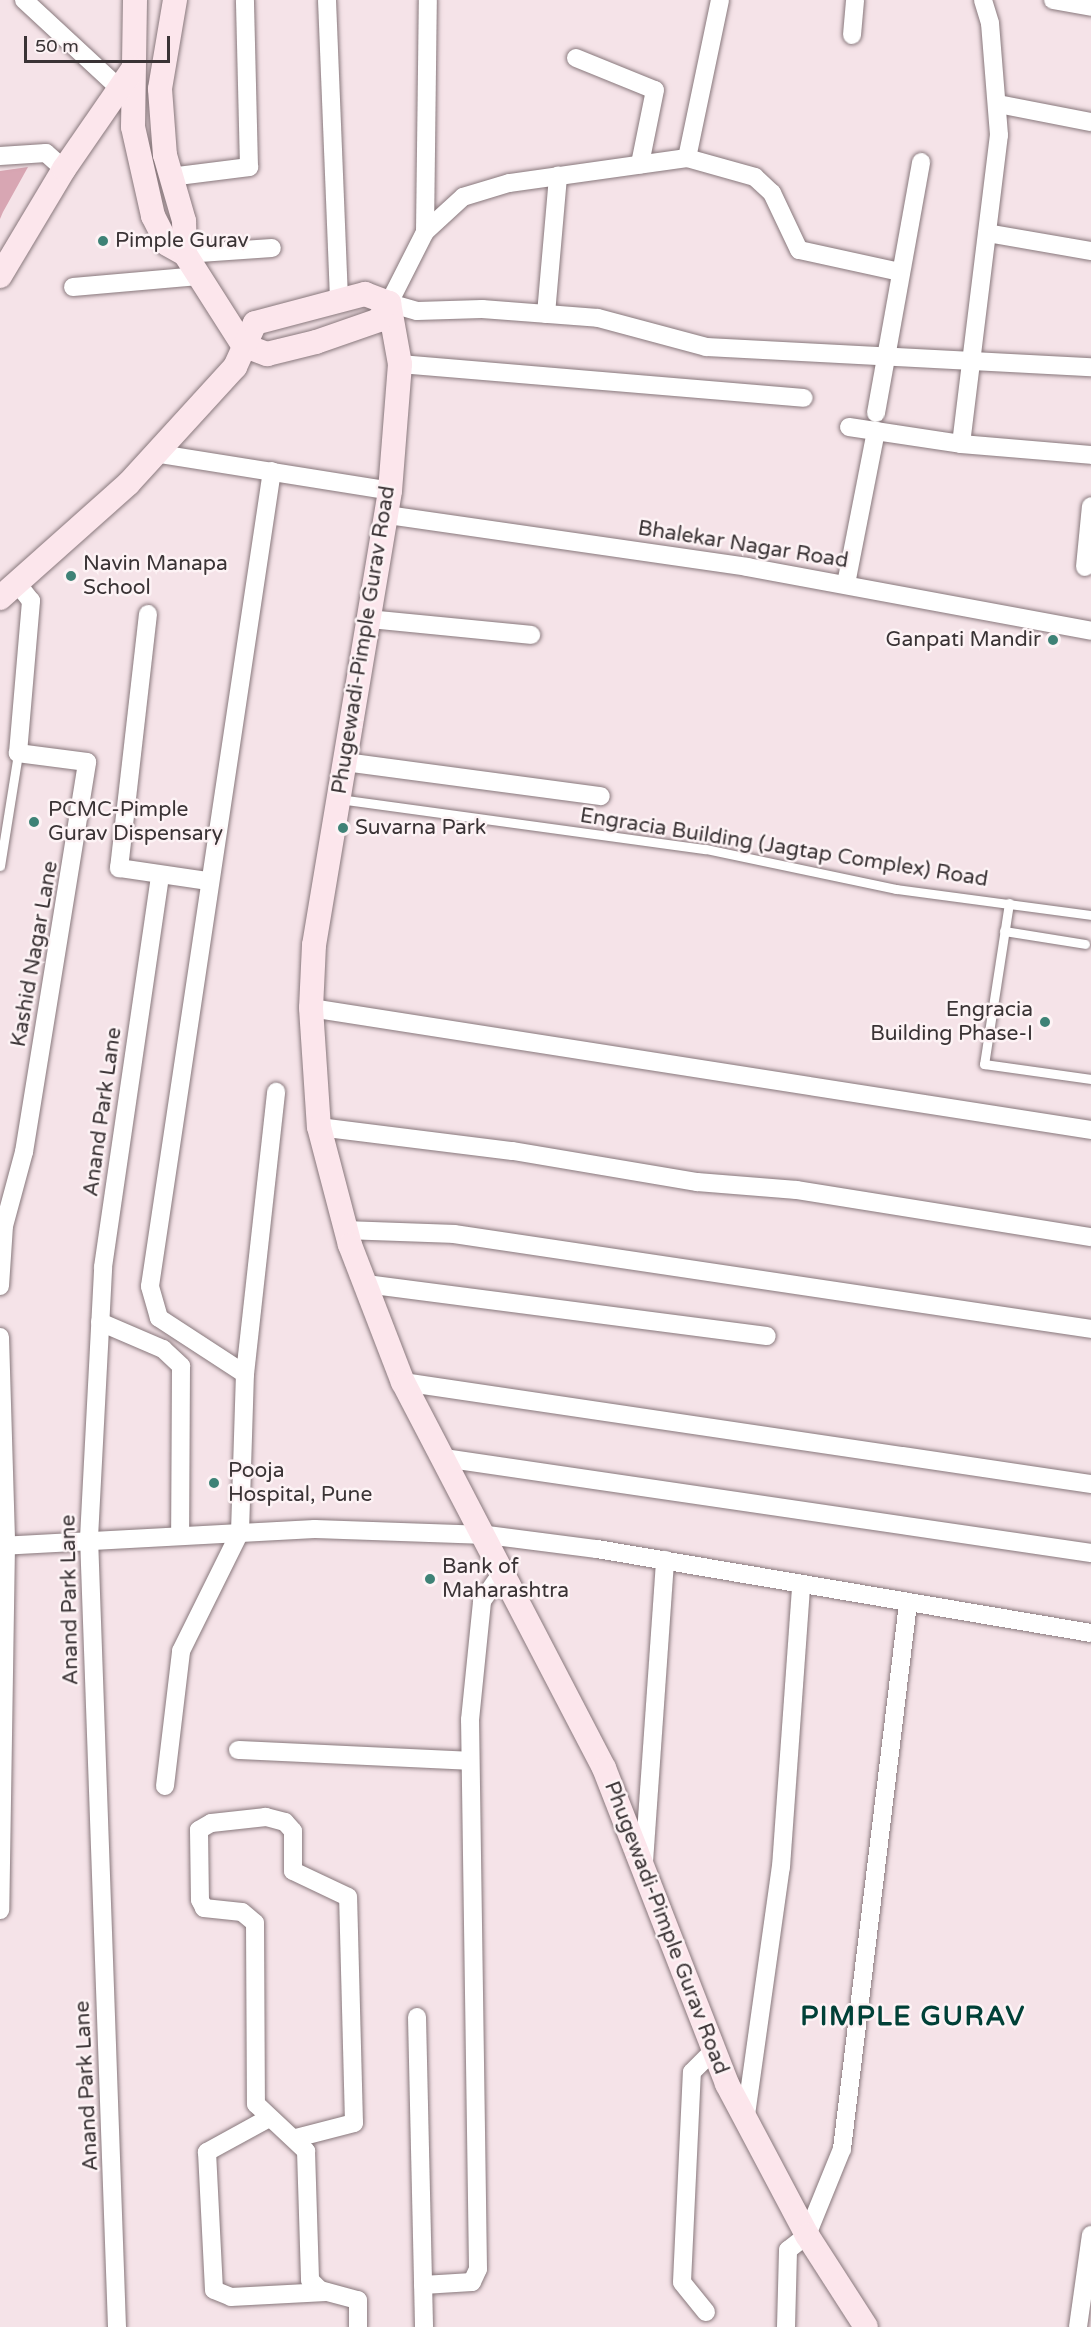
<!DOCTYPE html>
<html>
<head>
<meta charset="utf-8">
<style>
  body { margin:0 }
  #map { position:relative; width:1091px; height:2327px; overflow:hidden; background:#f5e3e8; font-family:"Varela Round",sans-serif }
  div>[style] { position:absolute }
  [style*='--x'] { left:calc(var(--x)*1px); top:calc(var(--y)*1px); width:calc(var(--w)*1px); rotate:calc(var(--a)*1deg) }
  .green>* { inset:0; background:#d8a6b3 }
  .roads { filter:drop-shadow(0 0 2px #88787c) drop-shadow(0 0 2px #88787c) }
  .lane>* { height:9px; margin:-4.5px; padding:0 4.5px; transform-origin:4.5px; border-radius:4.5px; background:#fff }
  .street>* { height:18px; margin:-9px; padding:0 9px; transform-origin:9px; border-radius:9px; background:#fff }
  .secondary>* { height:24px; margin:-12px; padding:0 12px; transform-origin:12px; border-radius:12px; background:#fce6ec }
  .dots>* { width:16px; height:16px; translate:-50% -50%; box-sizing:border-box; border:3px solid #fdf3f5; border-radius:50% }
  span { translate:-50% -50%; white-space:nowrap; text-align:center; line-height:1.15; -webkit-text-stroke:5px #fdf3f5; paint-order:stroke }
  .poi-label { font-size:21px; color:#3a3335 }
  .left { translate:0 -50%; text-align:left }
  .right { translate:-100% -50%; text-align:right }
  .street-label { font-size:21px; color:#3a3335 }
  .district-label { font-size:27px; color:#004037; font-weight:700; letter-spacing:1.5px }
  .scale { position:absolute; left:24px; top:36px; width:146px; height:27px; box-sizing:border-box; border:3px solid #3a3335; border-top:0; padding-left:8px; font-size:18px; line-height:21px; white-space:nowrap; color:#3a3335; -webkit-text-stroke:4px #fdf3f5; paint-order:stroke }
</style>
</head>
<body>
<div id="map">
  <div class="green">
    <i style="clip-path:polygon(28px 167px,3px 212px,0 219px,0 171px)"></i>
  </div>
  <div class="roads">
    <div class="lane">
      <i style="--x:339;--y:799;--w:370;--a:7.8"></i>
      <i style="--x:706;--y:849;--w:194;--a:11.9"></i>
      <i style="--x:896;--y:889;--w:197;--a:7.6"></i>
      <i style="--x:0;--y:866;--w:114;--a:-80.9"></i>
      <i style="--x:1009;--y:903;--w:163;--a:98.8"></i>
      <i style="--x:984;--y:1064;--w:108;--a:8"></i>
      <i style="--x:1004;--y:931;--w:82;--a:9.1"></i>
    </div>
    <div class="street">
      <i style="--x:24;--y:0;--w:131;--a:42.8"></i>
      <i style="--x:327;--y:0;--w:300;--a:87.7"></i>
      <i style="--x:1053;--y:0;--w:39;--a:10"></i>
      <i style="--x:852;--y:35;--w:35;--a:-85"></i>
      <i style="--x:576;--y:58;--w:85;--a:22.1"></i>
      <i style="--x:655;--y:90;--w:76;--a:101.5"></i>
      <i style="--x:998;--y:104;--w:95;--a:11"></i>
      <i style="--x:0;--y:156;--w:46;--a:-3.7"></i>
      <i style="--x:46;--y:153;--w:24;--a:42"></i>
      <i style="--x:687;--y:158;--w:161;--a:-78.2"></i>
      <i style="--x:170;--y:177;--w:80;--a:-7.2"></i>
      <i style="--x:249;--y:167;--w:167;--a:-91.4"></i>
      <i style="--x:425;--y:232;--w:232;--a:-89.3"></i>
      <i style="--x:987;--y:233;--w:106;--a:9.8"></i>
      <i style="--x:185;--y:254;--w:87;--a:-3.9"></i>
      <i style="--x:900;--y:272;--w:103;--a:-167.7"></i>
      <i style="--x:799;--y:250;--w:63;--a:-115.3"></i>
      <i style="--x:772;--y:193;--w:23;--a:-137"></i>
      <i style="--x:755;--y:177;--w:71;--a:-164.4"></i>
      <i style="--x:687;--y:158;--w:180;--a:172"></i>
      <i style="--x:509;--y:183;--w:48;--a:163.1"></i>
      <i style="--x:463;--y:197;--w:52;--a:137.4"></i>
      <i style="--x:425;--y:232;--w:80;--a:116.9"></i>
      <i style="--x:389;--y:303;--w:29;--a:16"></i>
      <i style="--x:417;--y:311;--w:65;--a:-1.8"></i>
      <i style="--x:482;--y:309;--w:116;--a:4.4"></i>
      <i style="--x:598;--y:318;--w:112;--a:15"></i>
      <i style="--x:706;--y:347;--w:386;--a:3"></i>
      <i style="--x:73;--y:287;--w:126;--a:-5"></i>
      <i style="--x:546;--y:314;--w:139;--a:-85"></i>
      <i style="--x:400;--y:364;--w:405;--a:4.8"></i>
      <i style="--x:876;--y:413;--w:255;--a:-79.8"></i>
      <i style="--x:849;--y:427;--w:113;--a:8.6"></i>
      <i style="--x:961;--y:444;--w:130;--a:4.8"></i>
      <i style="--x:961;--y:444;--w:311;--a:-83"></i>
      <i style="--x:999;--y:135;--w:112;--a:-94.6"></i>
      <i style="--x:990;--y:23;--w:24;--a:-107"></i>
      <i style="--x:154;--y:453;--w:239;--a:9.1"></i>
      <i style="--x:387;--y:515;--w:364;--a:8.2"></i>
      <i style="--x:747;--y:567;--w:350;--a:10.5"></i>
      <i style="--x:1085;--y:567;--w:61;--a:-84.4"></i>
      <i style="--x:846;--y:584;--w:156;--a:-78.9"></i>
      <i style="--x:148;--y:614;--w:256;--a:96.5"></i>
      <i style="--x:119;--y:868;--w:90;--a:8.3"></i>
      <i style="--x:369;--y:619;--w:163;--a:5.6"></i>
      <i style="--x:345;--y:762;--w:258;--a:7.6"></i>
      <i style="--x:311;--y:1008;--w:789;--a:8.89"></i>
      <i style="--x:319;--y:1127;--w:195;--a:7.1"></i>
      <i style="--x:513;--y:1151;--w:187;--a:9.6"></i>
      <i style="--x:697;--y:1182;--w:100;--a:4.6"></i>
      <i style="--x:797;--y:1190;--w:298;--a:9.1"></i>
      <i style="--x:346;--y:1230;--w:108;--a:2.1"></i>
      <i style="--x:454;--y:1234;--w:644;--a:8.48"></i>
      <i style="--x:366;--y:1284;--w:404;--a:7.4"></i>
      <i style="--x:0;--y:1286;--w:60;--a:-86.2"></i>
      <i style="--x:4;--y:1226;--w:77;--a:-74.9"></i>
      <i style="--x:24;--y:1152;--w:395;--a:-80.8"></i>
      <i style="--x:87;--y:762;--w:70;--a:-172.6"></i>
      <i style="--x:18;--y:753;--w:153;--a:-85.1"></i>
      <i style="--x:31;--y:601;--w:23;--a:-128"></i>
      <i style="--x:100;--y:1322;--w:69;--a:23.2"></i>
      <i style="--x:163;--y:1349;--w:25;--a:43"></i>
      <i style="--x:181;--y:1366;--w:168;--a:90.3"></i>
      <i style="--x:0;--y:1337;--w:208;--a:88.3"></i>
      <i style="--x:6;--y:1545;--w:365;--a:90.9"></i>
      <i style="--x:245;--y:1374;--w:284;--a:-83.7"></i>
      <i style="--x:403;--y:1382;--w:696;--a:8.43"></i>
      <i style="--x:444;--y:1458;--w:654;--a:8.35"></i>
      <i style="--x:0;--y:1546;--w:315;--a:-3.1"></i>
      <i style="--x:315;--y:1529;--w:172;--a:2"></i>
      <i style="--x:487;--y:1535;--w:111;--a:7.3"></i>
      <i style="--x:597;--y:1549;--w:501;--a:9.65"></i>
      <i style="--x:238;--y:1750;--w:232;--a:2.7"></i>
      <i style="--x:165;--y:1786;--w:136;--a:-83.2"></i>
      <i style="--x:181;--y:1651;--w:133;--a:-63.6"></i>
      <i style="--x:240;--y:1532;--w:158;--a:-88.2"></i>
      <i style="--x:245;--y:1374;--w:103;--a:-146.9"></i>
      <i style="--x:159;--y:1318;--w:33;--a:-106"></i>
      <i style="--x:150;--y:1286;--w:824;--a:-81.49"></i>
      <i style="--x:644;--y:1862;--w:303;--a:-86"></i>
      <i style="--x:417;--y:2017;--w:310;--a:88.7"></i>
      <i style="--x:269;--y:2118;--w:71;--a:151.3"></i>
      <i style="--x:207;--y:2152;--w:138;--a:87.1"></i>
      <i style="--x:214;--y:2290;--w:18;--a:22"></i>
      <i style="--x:231;--y:2297;--w:95;--a:-3"></i>
      <i style="--x:745;--y:2122;--w:258;--a:-82"></i>
      <i style="--x:781;--y:1867;--w:283;--a:-85.9"></i>
      <i style="--x:296;--y:2138;--w:60;--a:-14.5"></i>
      <i style="--x:354;--y:2123;--w:226;--a:-91.5"></i>
      <i style="--x:348;--y:1897;--w:61;--a:-154.7"></i>
      <i style="--x:293;--y:1871;--w:40;--a:-90"></i>
      <i style="--x:293;--y:1831;--w:12;--a:-132"></i>
      <i style="--x:285;--y:1822;--w:20;--a:-165"></i>
      <i style="--x:266;--y:1817;--w:55;--a:173.8"></i>
      <i style="--x:211;--y:1823;--w:14;--a:150"></i>
      <i style="--x:199;--y:1830;--w:70;--a:89.2"></i>
      <i style="--x:200;--y:1900;--w:9;--a:63"></i>
      <i style="--x:204;--y:1908;--w:38;--a:6"></i>
      <i style="--x:242;--y:1912;--w:17;--a:40"></i>
      <i style="--x:255;--y:1923;--w:181;--a:89.7"></i>
      <i style="--x:256;--y:2104;--w:69;--a:43.2"></i>
      <i style="--x:306;--y:2151;--w:129;--a:88.2"></i>
      <i style="--x:310;--y:2280;--w:14;--a:45"></i>
      <i style="--x:320;--y:2290;--w:39;--a:15"></i>
      <i style="--x:358;--y:2300;--w:27;--a:90"></i>
      <i style="--x:423;--y:2285;--w:49;--a:-3.5"></i>
      <i style="--x:472;--y:2282;--w:14;--a:-65"></i>
      <i style="--x:478;--y:2269;--w:549;--a:-90.83"></i>
      <i style="--x:470;--y:1720;--w:120;--a:-84.2"></i>
      <i style="--x:482;--y:1601;--w:38;--a:-55"></i>
      <i style="--x:706;--y:2312;--w:38;--a:-129"></i>
      <i style="--x:682;--y:2282;--w:210;--a:-87.3"></i>
      <i style="--x:692;--y:2072;--w:31;--a:-45"></i>
      <i style="--x:117;--y:2327;--w:789;--a:-92.03"></i>
      <i style="--x:89;--y:1538;--w:271;--a:-87"></i>
      <i style="--x:103;--y:1267;--w:395;--a:-81.7"></i>
      <i style="--x:786;--y:2327;--w:77;--a:-88.5"></i>
      <i style="--x:788;--y:2250;--w:24;--a:-38"></i>
      <i style="--x:807;--y:2235;--w:93;--a:-67.9"></i>
      <i style="--x:842;--y:2149;--w:549;--a:-83.1"></i>
      <i style="--x:1078;--y:2327;--w:93;--a:-82"></i>
    </div>
    <div class="secondary">
      <i style="--x:135;--y:0;--w:127;--a:90.9"></i>
      <i style="--x:133;--y:127;--w:91;--a:77.3"></i>
      <i style="--x:153;--y:216;--w:31;--a:63"></i>
      <i style="--x:167;--y:244;--w:21;--a:29"></i>
      <i style="--x:185;--y:254;--w:108;--a:57.5"></i>
      <i style="--x:175;--y:0;--w:90;--a:99.6"></i>
      <i style="--x:160;--y:89;--w:66;--a:85.7"></i>
      <i style="--x:165;--y:155;--w:69;--a:73.9"></i>
      <i style="--x:184;--y:221;--w:33;--a:88"></i>
      <i style="--x:0;--y:276;--w:125;--a:-59.1"></i>
      <i style="--x:64;--y:169;--w:121;--a:-55.4"></i>
      <i style="--x:389;--y:303;--w:62;--a:79.8"></i>
      <i style="--x:400;--y:364;--w:127;--a:94.5"></i>
      <i style="--x:390;--y:491;--w:460;--a:99.5"></i>
      <i style="--x:314;--y:945;--w:63;--a:92.7"></i>
      <i style="--x:311;--y:1008;--w:119;--a:86.2"></i>
      <i style="--x:319;--y:1127;--w:122;--a:75.3"></i>
      <i style="--x:350;--y:1245;--w:147;--a:68.9"></i>
      <i style="--x:403;--y:1382;--w:435;--a:62.5"></i>
      <i style="--x:604;--y:1768;--w:339;--a:68.7"></i>
      <i style="--x:727;--y:2084;--w:171;--a:62.1"></i>
      <i style="--x:807;--y:2235;--w:109;--a:57.3"></i>
      <i style="--x:243;--y:345;--w:26;--a:21"></i>
      <i style="--x:267;--y:354;--w:50;--a:-13.8"></i>
      <i style="--x:316;--y:342;--w:67;--a:-19.2"></i>
      <i style="--x:379;--y:320;--w:20;--a:-60"></i>
      <i style="--x:0;--y:598;--w:171;--a:-41.7"></i>
      <i style="--x:128;--y:484;--w:159;--a:-47.6"></i>
      <i style="--x:235;--y:367;--w:48;--a:-65.6"></i>
      <i style="--x:255;--y:323;--w:114;--a:-14.8"></i>
      <i style="--x:365;--y:294;--w:26;--a:21"></i>
    </div>
  </div>
  <div class="dots">
    <i style="left:103px;top:241px;background:#3e8276"></i>
    <i style="left:71px;top:576px;background:#3e8276"></i>
    <i style="left:1053px;top:640px;background:#3e8276"></i>
    <i style="left:34px;top:822px;background:#3e8276"></i>
    <i style="left:343px;top:828px;background:#3e8276"></i>
    <i style="left:1045px;top:1022px;background:#3e8276"></i>
    <i style="left:214px;top:1483px;background:#3e8276"></i>
    <i style="left:430px;top:1579px;background:#3e8276"></i>
  </div>
  <div class="poi-label">
    <span class="left" style="left:115px;top:241px">Pimple Gurav</span>
    <span class="left" style="left:83px;top:576px">Navin Manapa<br>School</span>
    <span class="right" style="left:1041px;top:640px">Ganpati Mandir</span>
    <span class="left" style="left:48px;top:822px">PCMC-Pimple<br>Gurav Dispensary</span>
    <span class="left" style="left:355px;top:828px">Suvarna Park</span>
    <span class="right" style="left:1033px;top:1022px">Engracia<br>Building Phase-I</span>
    <span class="left" style="left:228px;top:1483px">Pooja<br>Hospital, Pune</span>
    <span class="left" style="left:442px;top:1579px">Bank of<br>Maharashtra</span>
  </div>
  <div class="street-label">
    <span style="left:743px;top:545px;rotate:9deg">Bhalekar Nagar Road</span>
    <span style="left:364px;top:640px;rotate:-81deg">Phugewadi-Pimple Gurav Road</span>
    <span style="left:784px;top:848px;rotate:9deg">Engracia Building (Jagtap Complex) Road</span>
    <span style="left:35px;top:954px;rotate:-80deg">Kashid Nagar Lane</span>
    <span style="left:103px;top:1112px;rotate:-82deg">Anand Park Lane</span>
    <span style="left:70px;top:1600px;rotate:-91deg">Anand Park Lane</span>
    <span style="left:666px;top:1928px;rotate:69deg">Phugewadi-Pimple Gurav Road</span>
    <span style="left:87px;top:2086px;rotate:-93deg">Anand Park Lane</span>
  </div>
  <div class="district-label">
    <span style="left:913px;top:2017px">PIMPLE GURAV</span>
  </div>
  <div class="scale">50 m</div>
</div>
</body>
</html>
